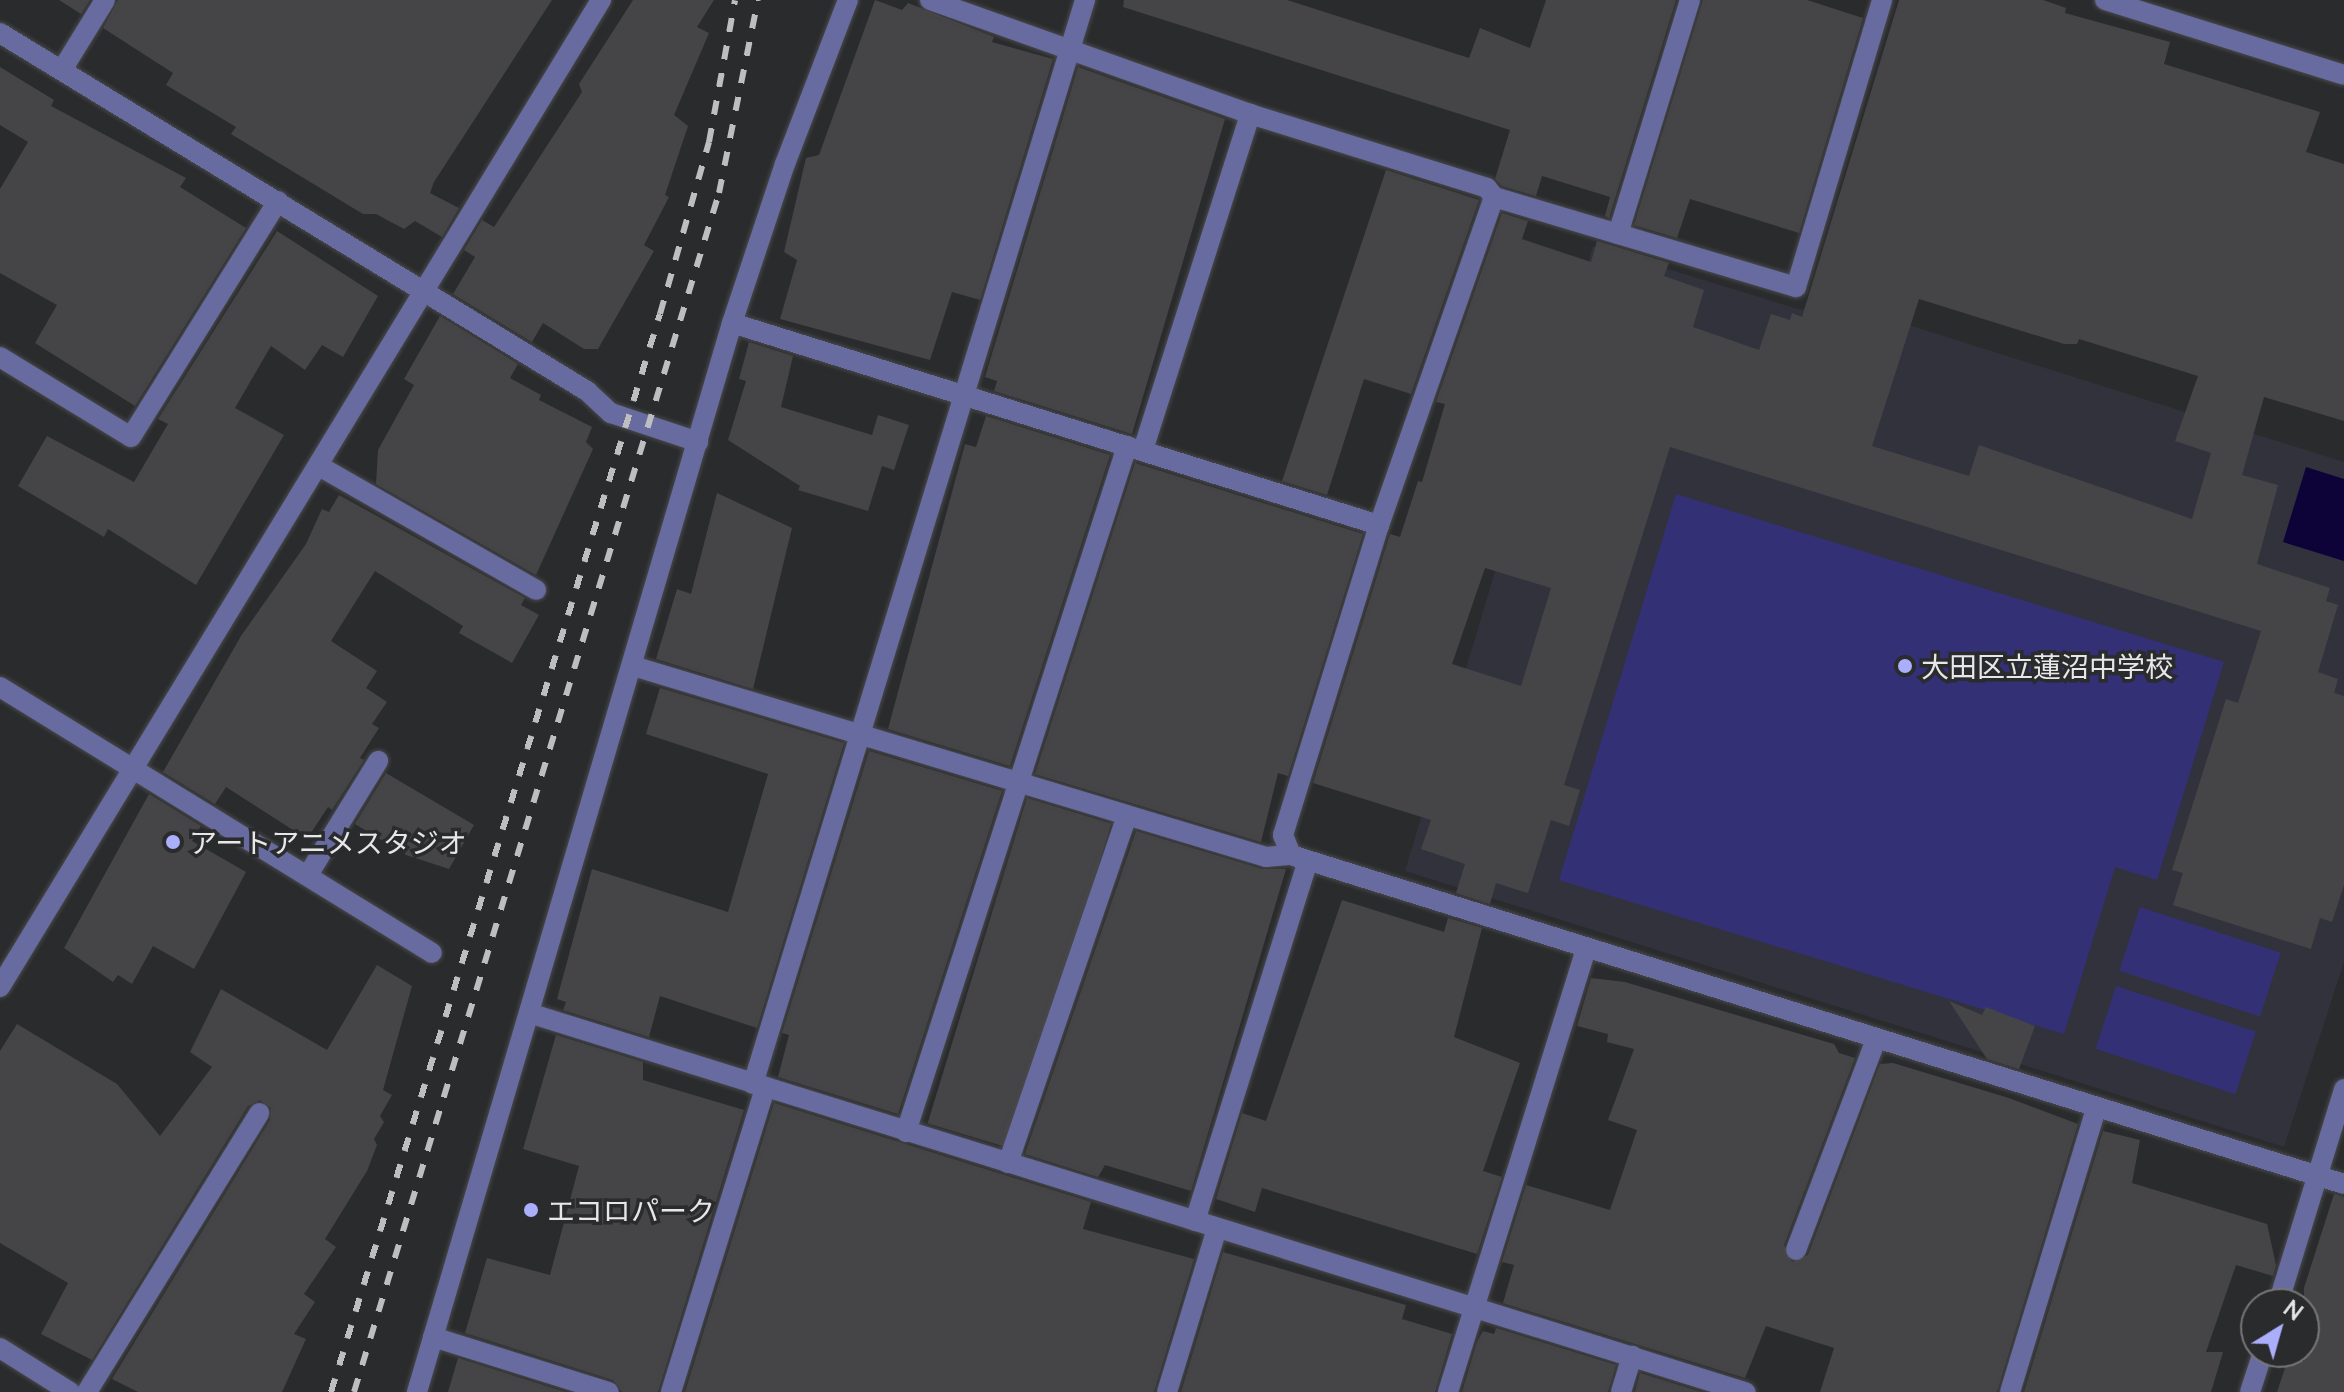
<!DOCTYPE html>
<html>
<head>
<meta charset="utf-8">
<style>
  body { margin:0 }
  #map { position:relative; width:2344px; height:1392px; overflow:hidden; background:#2a2b2d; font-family:Lato,"Noto Sans JP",sans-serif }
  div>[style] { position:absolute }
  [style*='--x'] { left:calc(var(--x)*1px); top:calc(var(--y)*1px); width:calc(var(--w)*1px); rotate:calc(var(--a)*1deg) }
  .built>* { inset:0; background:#31323b }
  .green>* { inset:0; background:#343076; transform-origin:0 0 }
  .water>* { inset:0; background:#0e0339 }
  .building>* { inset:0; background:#454548; transform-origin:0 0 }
  .roads { filter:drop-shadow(0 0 2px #48494b) drop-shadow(0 0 2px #48494b) }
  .minor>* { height:20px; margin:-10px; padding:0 10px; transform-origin:10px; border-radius:10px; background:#686b9f }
  .rail>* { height:6px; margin-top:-3px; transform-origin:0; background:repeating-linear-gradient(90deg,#bebec0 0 14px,transparent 0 28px) }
  .dots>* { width:22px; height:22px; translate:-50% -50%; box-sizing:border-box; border:4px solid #2a2b2d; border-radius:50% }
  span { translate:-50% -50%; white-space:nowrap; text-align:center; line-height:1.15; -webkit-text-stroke:7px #2a2b2d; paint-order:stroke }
  .poi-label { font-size:28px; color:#e7e7e9 }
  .left { translate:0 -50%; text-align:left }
  .north { position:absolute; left:2240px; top:1288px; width:80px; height:80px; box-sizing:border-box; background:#2a2b2d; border:2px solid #767678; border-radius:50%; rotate:37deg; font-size:22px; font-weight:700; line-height:32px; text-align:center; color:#e7e7e9 }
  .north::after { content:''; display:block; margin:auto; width:28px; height:36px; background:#abaffb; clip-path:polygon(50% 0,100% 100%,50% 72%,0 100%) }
</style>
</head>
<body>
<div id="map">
  <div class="built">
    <i style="clip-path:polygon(1593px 246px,1801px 310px,1826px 299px,2344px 462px,2344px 962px,2284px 1147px,1405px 871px)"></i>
  </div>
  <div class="green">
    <i style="clip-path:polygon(1676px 494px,2224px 662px,2157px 880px,2115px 867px,2064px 1034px,1559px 880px)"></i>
    <i style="left:2140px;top:907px;width:148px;height:67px;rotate:18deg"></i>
    <i style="left:2116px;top:986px;width:147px;height:66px;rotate:18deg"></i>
  </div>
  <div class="water">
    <i style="clip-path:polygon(2306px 467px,2344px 479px,2344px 561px,2283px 542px)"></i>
  </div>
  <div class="building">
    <i style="clip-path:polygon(59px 0,90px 0,81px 14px)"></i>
    <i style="clip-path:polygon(118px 0,552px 0,434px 182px,430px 193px,459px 208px,442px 237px,415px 221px,404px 229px,376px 214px,363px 214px,231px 134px,236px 127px,166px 85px,173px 73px,103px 28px)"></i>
    <i style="clip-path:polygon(633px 0,714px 0,697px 27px,709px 33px,674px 115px,688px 126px,665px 195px,669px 197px,644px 245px,654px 251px,598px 349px,584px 349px,543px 323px,532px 342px,453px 294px,475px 257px,464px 250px,482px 220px,494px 227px,582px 92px,579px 84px)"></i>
    <i style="clip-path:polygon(875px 0,902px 10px,908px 3px,994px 37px,992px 42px,1053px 59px,980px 300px,952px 292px,930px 360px,780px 319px,797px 260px,784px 252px,806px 158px,819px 155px)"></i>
    <i style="clip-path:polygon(1124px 0,1287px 0,1469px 58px,1480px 28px,1530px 48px,1546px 0,1676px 0,1609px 218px,1605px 216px,1610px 197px,1542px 176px,1536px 196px,1502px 186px,1495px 179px,1510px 130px,1123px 7px)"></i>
    <i style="clip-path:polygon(1703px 0,1807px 0,1863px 18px,1799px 233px,1690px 199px,1677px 238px,1634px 225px)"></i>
    <i style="clip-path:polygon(evenodd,1899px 0,2043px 0,2066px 8px,2065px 13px,2170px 42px,2164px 64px,2320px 112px,2306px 152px,2344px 164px,2344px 421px,2264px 397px,2242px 475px,2278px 485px,2257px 564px,2330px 588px,2326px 601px,2338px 605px,2318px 672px,2338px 679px,2334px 693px,2344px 696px,2344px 885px,2332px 922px,2320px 918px,2311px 949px,2173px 905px,2183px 873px,2172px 870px,2226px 699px,2238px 703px,2261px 631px,1670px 447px,1564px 785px,1580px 790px,1569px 826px,1551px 820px,1528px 893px,1496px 883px,1490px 904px,1456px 893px,1465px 864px,1421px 849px,1431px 820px,1313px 783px,1390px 534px,1400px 537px,1418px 481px,1422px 482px,1445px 404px,1436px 402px,1502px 213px,1528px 221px,1522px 239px,1591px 262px,1597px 241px,1669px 263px,1664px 276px,1704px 290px,1693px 327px,1759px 350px,1771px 314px,1790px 320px,1792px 313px,1802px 317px,1899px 0,1919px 299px,2064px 344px,2077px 344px,2079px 339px,2198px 376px,2175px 441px,2211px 453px,2192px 519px,1979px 445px,1969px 476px,1872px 446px,1919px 299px,1899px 0,1485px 568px,1551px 588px,1521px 686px,1452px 664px,1485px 568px)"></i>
    <i style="clip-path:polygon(0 67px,54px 100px,51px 106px,186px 178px,180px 187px,246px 228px,135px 406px,35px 343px,57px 305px,0 273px,0 189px,28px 142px,0 125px)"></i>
    <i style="clip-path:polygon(1078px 67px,1225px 119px,1132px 434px,994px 391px,997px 381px,985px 377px)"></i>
    <i style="clip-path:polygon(1386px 170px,1479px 200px,1411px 394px,1364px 379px,1327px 495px,1282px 481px)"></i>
    <i style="clip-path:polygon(277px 231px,378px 296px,343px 357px,322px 345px,305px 370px,271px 346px,235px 408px,284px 435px,196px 585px,108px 529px,104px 537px,18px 486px,47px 436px,134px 482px,168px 424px,158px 419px)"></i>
    <i style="clip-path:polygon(440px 316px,518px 364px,510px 378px,541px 395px,539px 400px,592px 427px,586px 442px,593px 449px,536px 575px,376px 484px,378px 450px,414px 385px,404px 379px)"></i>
    <i style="clip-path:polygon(749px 342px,793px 356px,781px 407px,872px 435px,878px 415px,909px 425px,894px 470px,882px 466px,868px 511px,798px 490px,800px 486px,728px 440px,746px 381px,739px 379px)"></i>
    <i style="clip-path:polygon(986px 416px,1110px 455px,1010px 766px,888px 729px,965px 444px,976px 447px)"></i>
    <i style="clip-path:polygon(1135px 463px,1363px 534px,1288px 776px,1278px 773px,1261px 842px,1035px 774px)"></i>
    <i style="clip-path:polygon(717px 493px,792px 528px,753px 689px,656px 659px,677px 589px,691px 594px)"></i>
    <i style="clip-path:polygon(339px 495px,525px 598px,521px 605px,539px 615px,512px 663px,459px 633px,463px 626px,375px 571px,331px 641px,377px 671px,366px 688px,387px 702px,372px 724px,379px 728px,360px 758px,364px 760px,332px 810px,328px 807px,307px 839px,226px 787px,215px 804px,163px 772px,241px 636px,306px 544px,322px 509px,329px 512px)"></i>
    <i style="clip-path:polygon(660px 688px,844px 743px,757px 1028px,660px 996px,649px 1037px,563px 1010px,566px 1002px,557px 999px,592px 869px,728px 912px,768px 774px,646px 734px)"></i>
    <i style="clip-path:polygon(869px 751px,1002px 791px,898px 1114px,778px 1077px,789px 1035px,782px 1033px)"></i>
    <i style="clip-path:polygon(386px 773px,474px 825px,449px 869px,406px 855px,355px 824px)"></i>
    <i style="clip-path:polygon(149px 794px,201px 826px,192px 841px,246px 872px,194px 969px,153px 946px,132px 984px,118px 975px,113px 982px,64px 948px)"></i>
    <i style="left:1027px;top:798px;width:88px;height:340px;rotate:17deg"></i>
    <i style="clip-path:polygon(1136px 831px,1262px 869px,1286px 869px,1191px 1191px,1105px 1165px,1098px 1177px,1025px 1154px)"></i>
    <i style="clip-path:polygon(1342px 900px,1444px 932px,1448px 918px,1482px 928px,1454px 1037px,1520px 1063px,1483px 1171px,1502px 1177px,1477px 1254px,1262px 1188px,1255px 1212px,1216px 1199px,1242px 1113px,1266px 1121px)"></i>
    <i style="clip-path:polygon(377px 965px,412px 986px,383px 1090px,392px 1095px,380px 1116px,384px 1122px,374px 1139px,377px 1145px,367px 1171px,325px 1239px,336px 1247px,304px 1294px,315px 1302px,294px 1334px,306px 1339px,282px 1392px,138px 1392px,112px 1379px,270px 1120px,271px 1108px,260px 1100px,248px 1106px,92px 1360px,41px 1334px,68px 1283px,0 1243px,0 1051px,17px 1024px,117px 1084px,160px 1136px,212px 1067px,190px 1052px,221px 989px,327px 1050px)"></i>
    <i style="clip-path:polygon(1591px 978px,1625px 982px,1834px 1044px,1839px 1053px,1855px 1058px,1784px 1245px,1792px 1262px,1808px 1255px,1880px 1064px,1893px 1063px,2009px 1098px,2078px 1124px,1997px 1392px,1820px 1392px,1834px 1348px,1766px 1326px,1745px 1378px,1503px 1303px,1514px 1265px,1502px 1262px,1526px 1185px,1610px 1210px,1637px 1130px,1608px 1120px,1634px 1049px,1607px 1042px,1608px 1034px,1577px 1026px)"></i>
    <i style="clip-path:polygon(1949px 1001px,1982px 1015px,1986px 1007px,2035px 1026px,2019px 1069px,1987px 1059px)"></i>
    <i style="clip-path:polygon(556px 1035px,643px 1062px,643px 1080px,744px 1110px,658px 1392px,622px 1392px,613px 1380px,465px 1333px,487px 1258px,550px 1275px,579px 1166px,523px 1149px)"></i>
    <i style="clip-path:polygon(774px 1103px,1091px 1202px,1083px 1229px,1194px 1259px,1154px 1392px,685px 1392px)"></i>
    <i style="clip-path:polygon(2103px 1131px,2140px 1140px,2132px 1183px,2267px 1224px,2276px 1265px,2273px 1276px,2236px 1265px,2206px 1352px,2223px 1352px,2211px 1392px,2024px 1392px)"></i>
    <i style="clip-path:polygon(2334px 1194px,2344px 1197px,2344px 1392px,2277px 1392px,2289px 1356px,2304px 1361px,2304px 1288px)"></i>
    <i style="clip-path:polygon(1223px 1252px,1406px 1305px,1402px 1319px,1452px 1334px,1435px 1392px,1181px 1392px)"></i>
    <i style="clip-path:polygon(1496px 1328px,1616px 1365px,1608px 1392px,1462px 1392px,1477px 1342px,1483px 1331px,1494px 1334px)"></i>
    <i style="clip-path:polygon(458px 1358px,565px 1392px,448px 1392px)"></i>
    <i style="clip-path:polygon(1640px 1373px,1701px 1392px,1635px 1392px)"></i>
  </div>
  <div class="roads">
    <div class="minor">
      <i style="--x:930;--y:0;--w:340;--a:19.6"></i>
      <i style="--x:1250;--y:114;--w:248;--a:17.3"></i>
      <i style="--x:1487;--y:188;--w:11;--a:52"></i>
      <i style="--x:1494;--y:197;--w:315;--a:16.6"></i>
      <i style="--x:1796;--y:287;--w:300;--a:-73.3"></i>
      <i style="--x:2105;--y:0;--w:250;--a:17.4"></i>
      <i style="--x:0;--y:33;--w:688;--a:31.38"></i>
      <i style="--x:587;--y:391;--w:33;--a:43"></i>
      <i style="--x:611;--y:413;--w:92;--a:18.4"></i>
      <i style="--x:62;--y:70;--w:82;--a:-58.4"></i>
      <i style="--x:1494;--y:197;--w:348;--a:109.3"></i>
      <i style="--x:1379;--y:525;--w:325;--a:107.2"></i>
      <i style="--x:1283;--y:835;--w:22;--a:68"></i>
      <i style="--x:1291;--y:855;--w:1103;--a:17.35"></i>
      <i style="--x:1618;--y:234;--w:245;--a:-72.9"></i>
      <i style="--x:732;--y:323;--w:678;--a:17.34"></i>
      <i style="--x:0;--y:357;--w:153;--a:31.4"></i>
      <i style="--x:131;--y:437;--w:278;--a:-58.1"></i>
      <i style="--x:1143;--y:450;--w:353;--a:-72.3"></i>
      <i style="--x:319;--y:466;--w:250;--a:29.7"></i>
      <i style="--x:633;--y:666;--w:661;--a:16.79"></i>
      <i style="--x:1266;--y:857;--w:25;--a:-5"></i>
      <i style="--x:0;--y:687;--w:507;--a:31.62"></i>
      <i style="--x:308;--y:875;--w:134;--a:-58.4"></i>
      <i style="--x:0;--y:987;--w:1156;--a:-58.66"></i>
      <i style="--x:532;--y:1014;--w:1271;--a:17.31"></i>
      <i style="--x:753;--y:1084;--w:1134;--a:-72.97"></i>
      <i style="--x:906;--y:1132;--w:721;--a:-72.14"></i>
      <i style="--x:1008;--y:1163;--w:367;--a:-71.1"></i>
      <i style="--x:1195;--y:1221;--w:377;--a:-72.6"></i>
      <i style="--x:1796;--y:1250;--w:222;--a:-69.2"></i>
      <i style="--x:2278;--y:1304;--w:225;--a:-72.9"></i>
      <i style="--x:433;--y:1337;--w:184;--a:17.4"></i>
      <i style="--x:0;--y:1348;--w:83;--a:32.2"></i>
      <i style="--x:87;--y:1392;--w:328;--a:-58.3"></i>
      <i style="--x:417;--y:1392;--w:1114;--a:-73.58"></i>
      <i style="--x:732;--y:323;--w:168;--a:-71.6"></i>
      <i style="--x:785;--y:164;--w:176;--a:-69"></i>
      <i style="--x:671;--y:1392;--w:318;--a:-72.8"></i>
      <i style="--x:1167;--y:1392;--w:171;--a:-73"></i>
      <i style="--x:1448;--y:1392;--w:463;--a:-72.7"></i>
      <i style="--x:1621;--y:1392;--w:38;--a:-73"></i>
      <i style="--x:2010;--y:1392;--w:296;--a:-73.1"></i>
      <i style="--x:2250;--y:1392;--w:42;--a:-72"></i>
    </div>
  </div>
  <div class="rail">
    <i style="--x:331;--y:1392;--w:1127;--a:-73.03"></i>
    <i style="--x:660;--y:314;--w:179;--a:-74.1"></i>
    <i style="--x:709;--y:142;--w:144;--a:-79.6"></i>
    <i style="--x:354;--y:1392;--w:1253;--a:-73.07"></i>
    <i style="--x:719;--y:193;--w:197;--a:-78.6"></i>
  </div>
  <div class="dots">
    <i style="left:1905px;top:666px;background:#abaffb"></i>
    <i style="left:173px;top:842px;background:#abaffb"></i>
    <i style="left:531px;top:1210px;background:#abaffb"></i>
  </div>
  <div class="poi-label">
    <span class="left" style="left:1921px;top:666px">大田区立蓮沼中学校</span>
    <span class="left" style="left:189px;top:842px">アートアニメスタジオ</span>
    <span class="left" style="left:547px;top:1210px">エコロパーク</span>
  </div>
  <div class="north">N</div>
</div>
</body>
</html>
